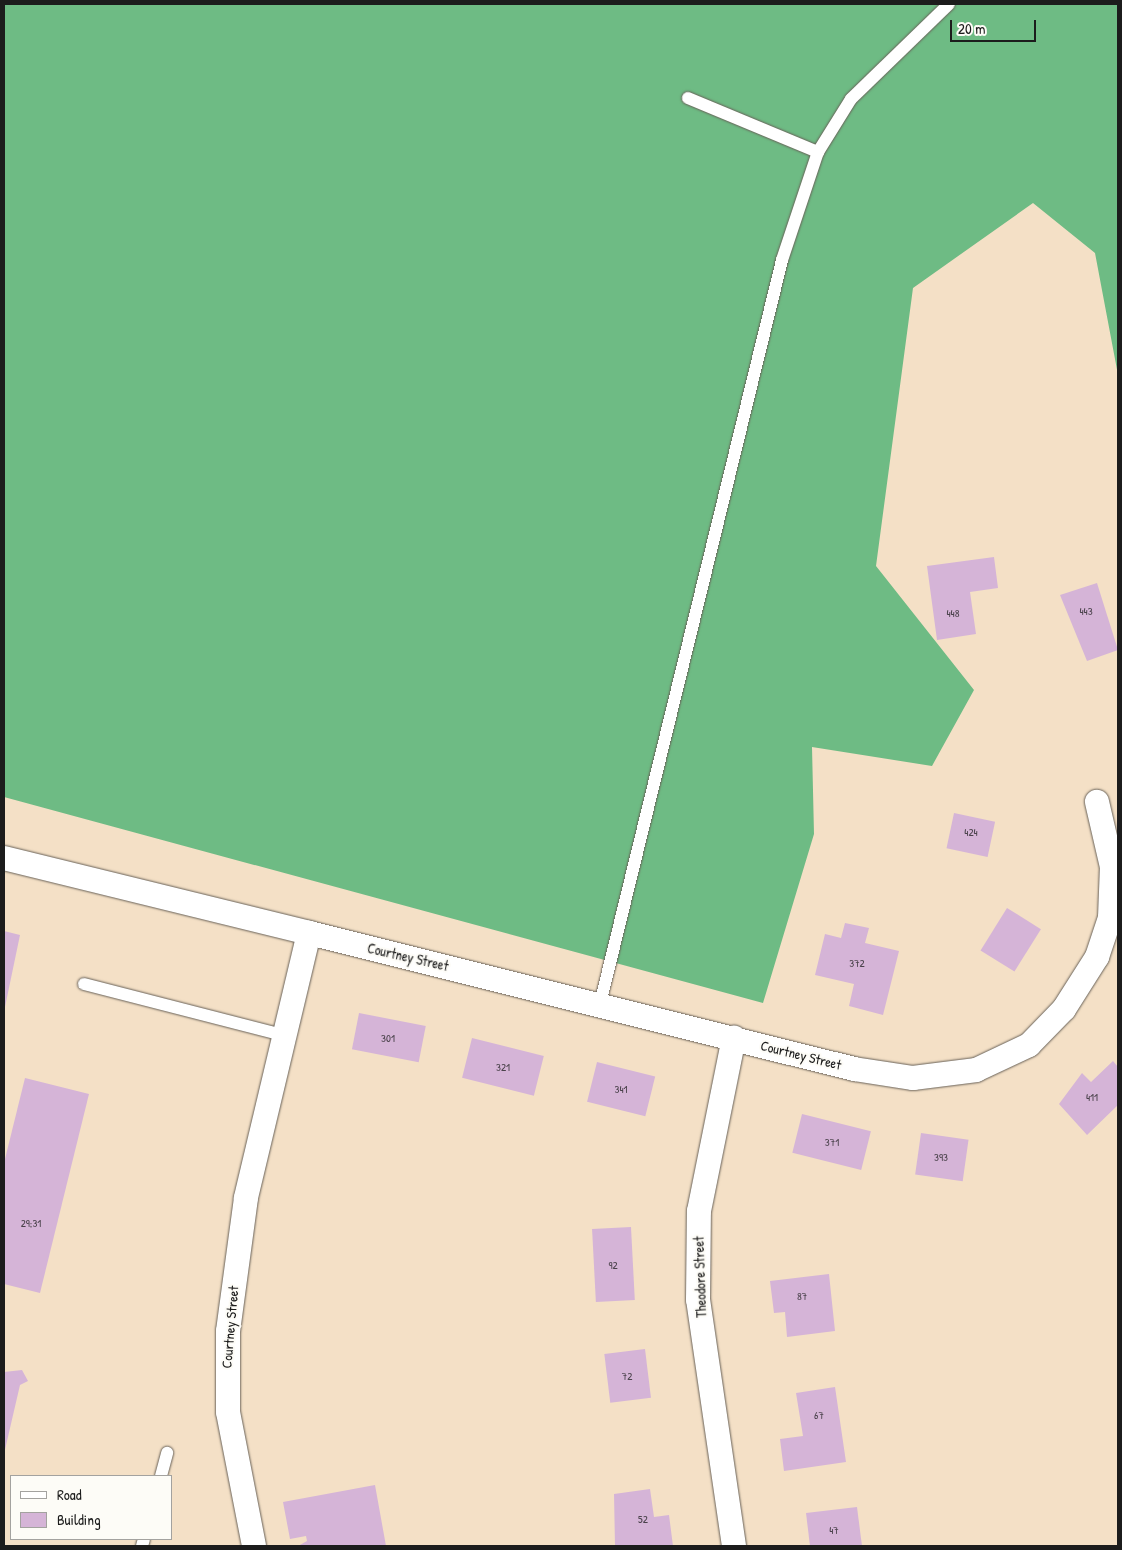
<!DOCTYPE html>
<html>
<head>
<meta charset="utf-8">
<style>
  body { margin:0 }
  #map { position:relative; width:1122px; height:1550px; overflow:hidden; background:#f4e0c6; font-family:"Patrick Hand",sans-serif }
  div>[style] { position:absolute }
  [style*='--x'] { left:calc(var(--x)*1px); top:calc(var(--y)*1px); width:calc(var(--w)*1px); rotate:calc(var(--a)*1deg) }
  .forest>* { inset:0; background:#6ebb84 }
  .building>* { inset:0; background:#d5b4d7; transform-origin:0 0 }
  .roads { filter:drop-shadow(0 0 1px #686158) drop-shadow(0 0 1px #686158) }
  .lane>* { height:12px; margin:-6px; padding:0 6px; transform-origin:6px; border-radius:6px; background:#fff }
  .street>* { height:24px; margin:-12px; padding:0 12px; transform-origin:12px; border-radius:12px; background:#fff }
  span { translate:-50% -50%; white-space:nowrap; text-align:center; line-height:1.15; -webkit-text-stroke:4px #fdfcf7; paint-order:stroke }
  .number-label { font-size:11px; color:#4a424b }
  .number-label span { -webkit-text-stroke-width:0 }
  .street-label { font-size:14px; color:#1c1c1c }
  .frame { position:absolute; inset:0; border:5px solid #1c1c1c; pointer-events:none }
  .legend { position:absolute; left:10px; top:1475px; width:162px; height:65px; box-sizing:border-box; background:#fdfcf7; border:1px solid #a3a29f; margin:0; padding:6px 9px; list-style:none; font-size:15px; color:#1c1c1c }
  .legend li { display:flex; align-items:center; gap:10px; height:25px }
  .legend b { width:25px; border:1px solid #a3a29f }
  .scale { position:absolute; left:950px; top:20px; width:86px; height:22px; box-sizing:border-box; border:2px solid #1c1c1c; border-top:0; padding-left:6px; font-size:15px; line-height:18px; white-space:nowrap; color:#1c1c1c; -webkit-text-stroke:4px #fdfcf7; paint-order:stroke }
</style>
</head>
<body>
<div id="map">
  <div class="forest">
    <i style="clip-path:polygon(4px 4px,1118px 4px,1118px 375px,1095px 253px,1033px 203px,913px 288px,876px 566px,974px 690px,932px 766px,812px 747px,814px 834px,763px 1003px,4px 797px)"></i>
  </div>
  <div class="building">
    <i style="clip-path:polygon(994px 557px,998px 588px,970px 592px,976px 634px,937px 640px,927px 566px)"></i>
    <i style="clip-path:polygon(1097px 583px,1118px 650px,1087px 661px,1060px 595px)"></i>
    <i style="left:954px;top:813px;width:42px;height:36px;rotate:12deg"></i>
    <i style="left:1007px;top:908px;width:40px;height:50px;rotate:32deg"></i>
    <i style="clip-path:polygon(845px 923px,869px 928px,865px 943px,899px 951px,883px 1015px,849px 1006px,854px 984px,815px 975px,825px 934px,841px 938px)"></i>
    <i style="clip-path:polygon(4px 931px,20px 935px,5px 1007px,4px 1007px)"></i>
    <i style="left:359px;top:1013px;width:68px;height:37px;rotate:11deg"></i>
    <i style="left:472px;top:1038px;width:74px;height:41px;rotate:14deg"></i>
    <i style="clip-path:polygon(1113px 1061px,1118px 1067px,1118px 1105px,1087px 1135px,1059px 1104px,1082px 1073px,1091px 1082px)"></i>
    <i style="left:597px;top:1062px;width:60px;height:41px;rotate:14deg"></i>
    <i style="clip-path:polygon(25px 1078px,89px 1094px,40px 1293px,4px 1284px,4px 1163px)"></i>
    <i style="left:802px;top:1114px;width:71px;height:40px;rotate:14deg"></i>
    <i style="left:921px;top:1133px;width:48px;height:42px;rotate:8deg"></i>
    <i style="left:631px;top:1227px;width:73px;height:39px;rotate:87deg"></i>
    <i style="clip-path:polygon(829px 1274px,835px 1331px,787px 1337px,785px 1312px,774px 1313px,770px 1281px)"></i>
    <i style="left:645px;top:1349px;width:49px;height:41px;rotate:83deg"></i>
    <i style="clip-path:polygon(22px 1370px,28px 1381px,20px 1385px,4px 1454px,4px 1372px)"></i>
    <i style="clip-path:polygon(835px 1387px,846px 1462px,784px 1471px,780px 1439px,803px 1436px,796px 1393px)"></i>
    <i style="clip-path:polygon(375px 1485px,386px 1546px,298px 1546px,307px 1541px,306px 1536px,290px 1539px,283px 1502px)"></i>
    <i style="clip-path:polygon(650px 1489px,654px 1517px,669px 1515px,673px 1546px,615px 1546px,614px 1494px)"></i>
    <i style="clip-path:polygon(857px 1507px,862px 1546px,810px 1546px,806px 1513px)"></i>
  </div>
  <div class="roads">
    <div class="lane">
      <i style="--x:688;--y:98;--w:141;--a:22.6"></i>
      <i style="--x:84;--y:984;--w:210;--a:14.4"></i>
      <i style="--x:600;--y:1004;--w:766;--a:-76.25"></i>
      <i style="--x:782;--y:260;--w:114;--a:-71.6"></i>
      <i style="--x:818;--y:152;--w:62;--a:-58.1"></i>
      <i style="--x:851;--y:99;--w:136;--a:-44.1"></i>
      <i style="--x:161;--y:1476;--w:24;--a:-75"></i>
      <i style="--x:142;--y:1546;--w:7;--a:-74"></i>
    </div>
    <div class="street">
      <i style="--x:4;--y:858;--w:314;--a:13.8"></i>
      <i style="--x:309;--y:933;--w:272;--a:103.4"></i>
      <i style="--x:246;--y:1198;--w:134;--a:97.7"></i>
      <i style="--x:228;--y:1331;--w:81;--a:90"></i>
      <i style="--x:228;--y:1412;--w:136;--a:79"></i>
      <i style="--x:309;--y:933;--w:562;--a:14.01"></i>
      <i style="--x:854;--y:1069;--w:60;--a:8.7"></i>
      <i style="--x:913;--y:1078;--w:64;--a:-7.2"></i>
      <i style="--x:976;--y:1070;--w:59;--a:-25.3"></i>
      <i style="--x:1029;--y:1045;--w:50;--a:-45.8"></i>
      <i style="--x:1064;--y:1009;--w:62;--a:-57.6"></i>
      <i style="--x:1097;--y:957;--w:41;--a:-71.6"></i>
      <i style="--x:1110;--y:918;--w:51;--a:-87.8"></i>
      <i style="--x:1112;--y:867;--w:67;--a:-103"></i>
      <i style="--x:734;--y:1546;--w:249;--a:-98.3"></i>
      <i style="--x:698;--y:1300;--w:89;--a:-89.4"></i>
      <i style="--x:699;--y:1211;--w:177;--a:-78.6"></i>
    </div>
  </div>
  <div class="number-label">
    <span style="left:1086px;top:611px">443</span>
    <span style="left:953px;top:613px">448</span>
    <span style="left:971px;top:832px">424</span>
    <span style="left:857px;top:963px">372</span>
    <span style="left:388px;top:1038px">301</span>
    <span style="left:503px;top:1067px">321</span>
    <span style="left:621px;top:1089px">341</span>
    <span style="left:1092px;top:1097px">411</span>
    <span style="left:832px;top:1142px">371</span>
    <span style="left:941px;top:1157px">393</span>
    <span style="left:31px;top:1223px">29;31</span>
    <span style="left:613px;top:1265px">92</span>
    <span style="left:802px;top:1296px">87</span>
    <span style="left:627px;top:1376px">72</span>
    <span style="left:819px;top:1415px">67</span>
    <span style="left:643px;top:1519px">52</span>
    <span style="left:834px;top:1530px">47</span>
  </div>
  <div class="street-label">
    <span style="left:408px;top:957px;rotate:13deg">Courtney Street</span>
    <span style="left:801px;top:1055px;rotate:14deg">Courtney Street</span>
    <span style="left:700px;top:1277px;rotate:-92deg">Theodore Street</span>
    <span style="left:230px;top:1327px;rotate:-85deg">Courtney Street</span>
  </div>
  <div class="frame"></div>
  <ul class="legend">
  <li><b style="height:6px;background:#fff"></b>Road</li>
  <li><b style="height:14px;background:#d5b4d7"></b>Building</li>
  </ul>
  <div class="scale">20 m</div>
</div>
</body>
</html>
